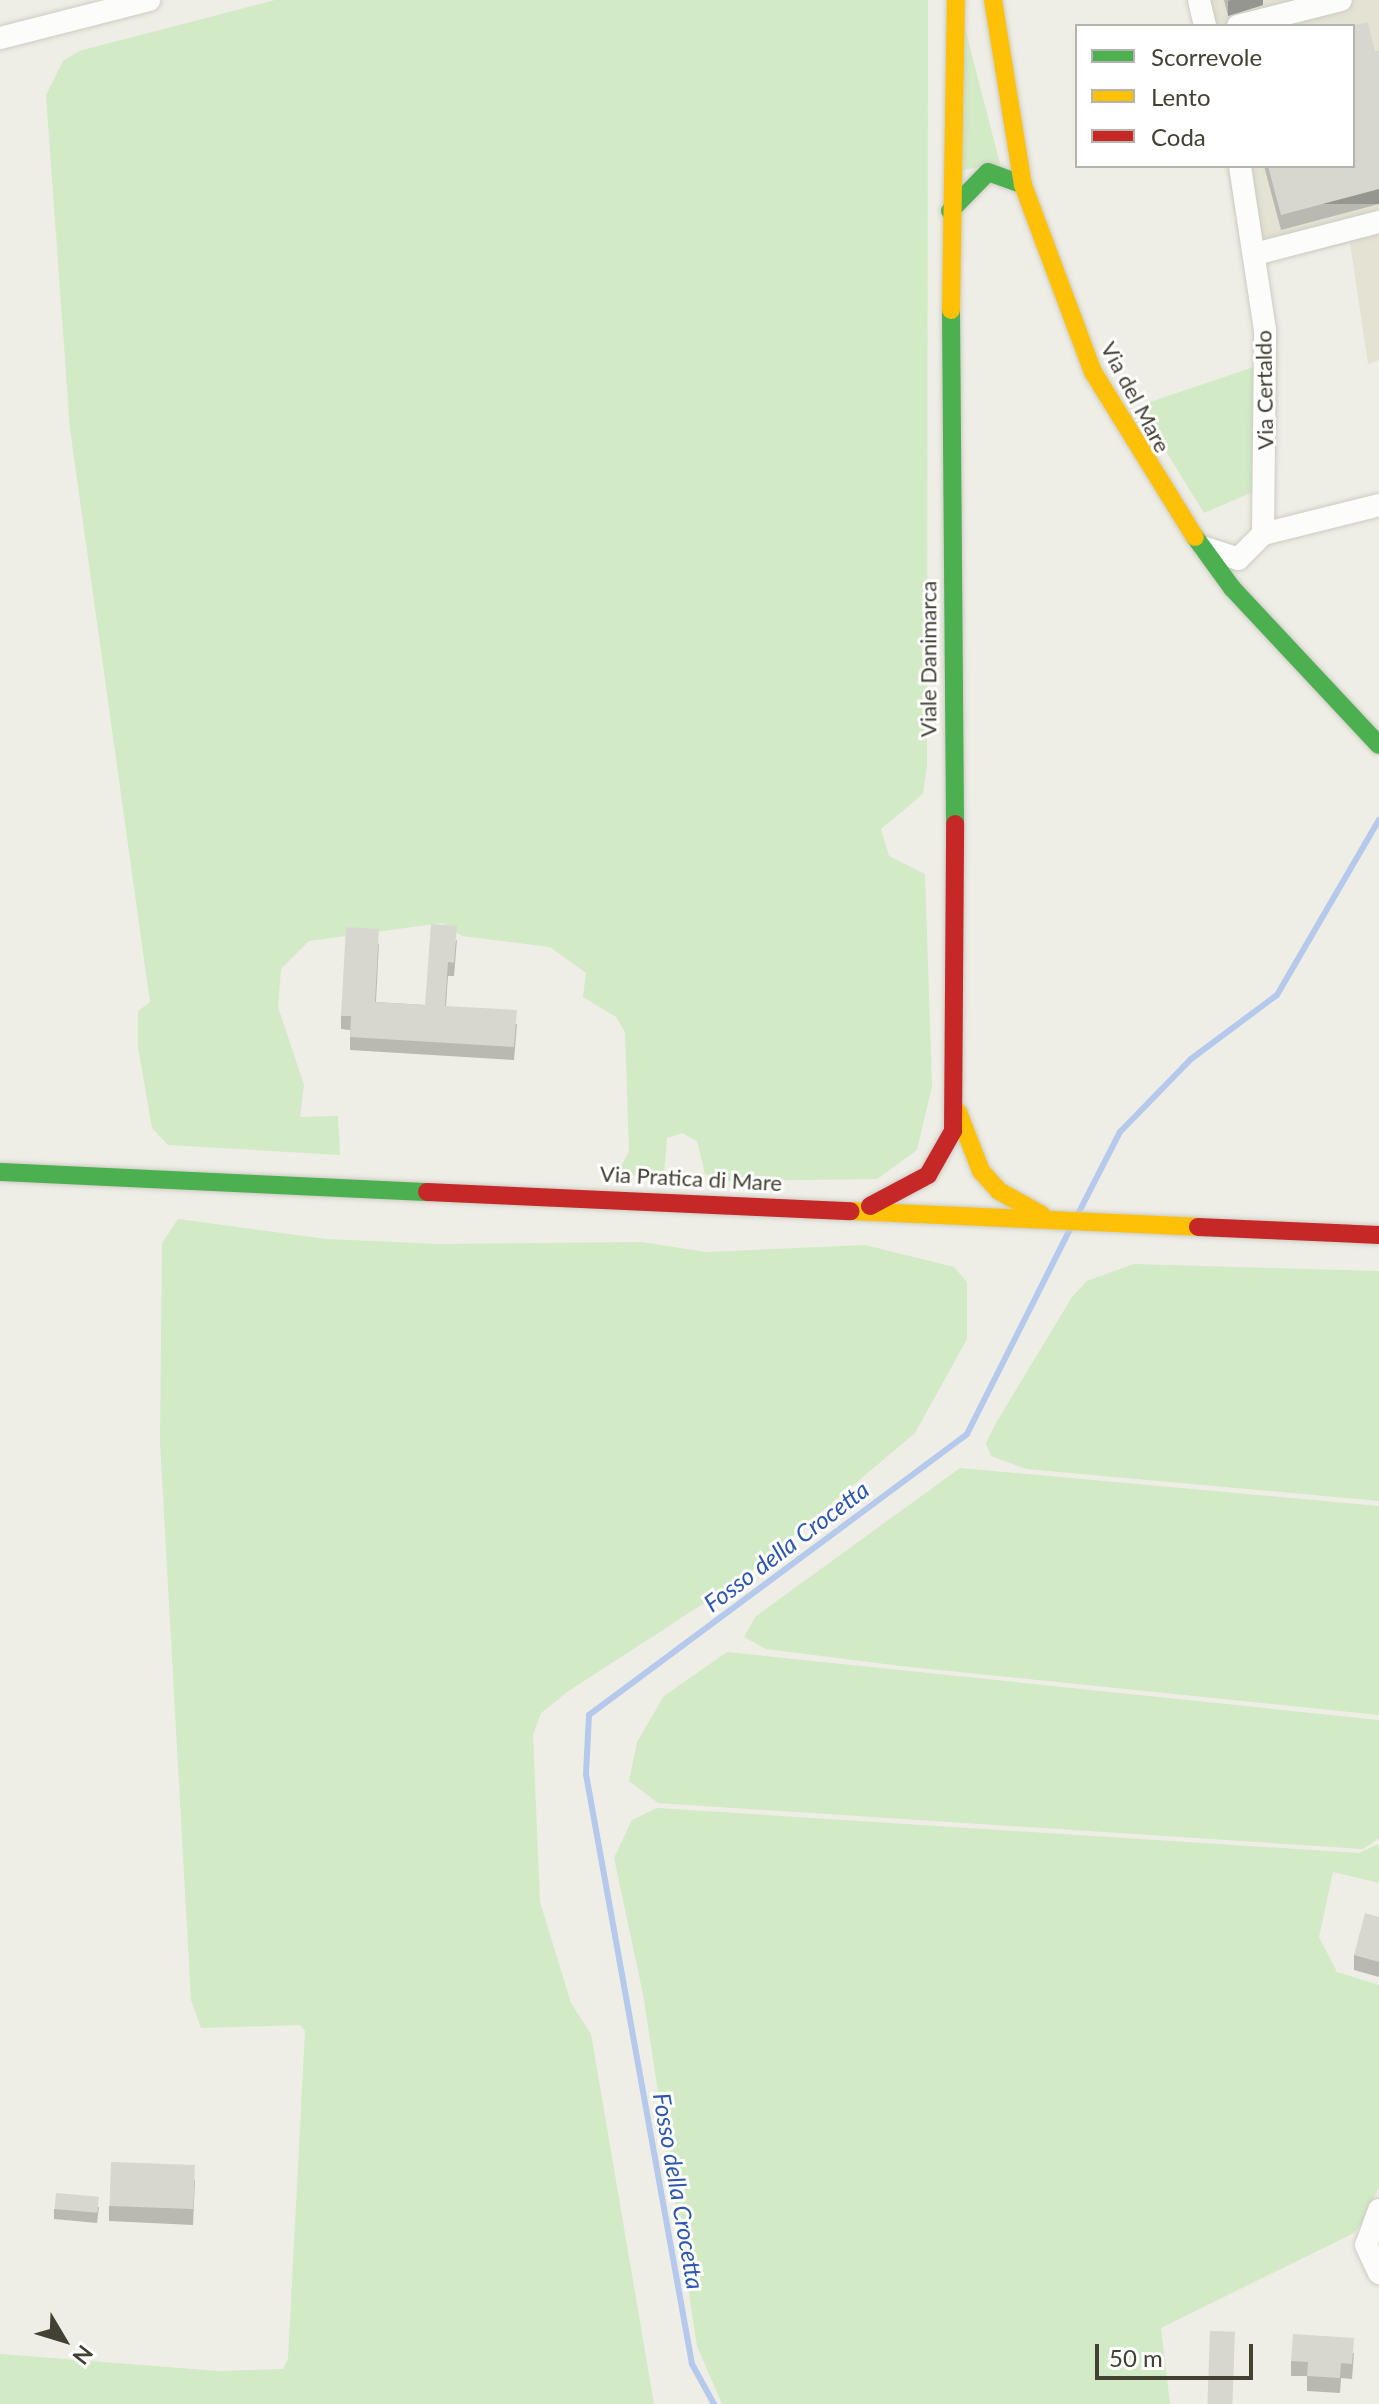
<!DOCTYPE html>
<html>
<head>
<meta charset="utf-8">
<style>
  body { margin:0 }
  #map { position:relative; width:1379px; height:2404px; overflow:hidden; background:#eeeee6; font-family:Lato,sans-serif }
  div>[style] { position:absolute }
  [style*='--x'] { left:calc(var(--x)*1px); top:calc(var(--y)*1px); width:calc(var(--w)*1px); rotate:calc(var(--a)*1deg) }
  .residential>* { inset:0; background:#e3e2d3 }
  .green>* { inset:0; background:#d2eac5 }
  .stream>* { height:6px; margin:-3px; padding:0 3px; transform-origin:3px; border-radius:3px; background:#b5c9ed }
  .roads { filter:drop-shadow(0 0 2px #ccccc4) drop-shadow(0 0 2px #ccccc4) }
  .street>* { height:22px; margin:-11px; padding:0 11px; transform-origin:11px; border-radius:11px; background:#fcfcfb }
  .fast>* { height:18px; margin:-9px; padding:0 9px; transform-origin:9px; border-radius:9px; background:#4caf50 }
  .slow>* { height:18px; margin:-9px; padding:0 9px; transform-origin:9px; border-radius:9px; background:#ffc107 }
  .jam>* { height:18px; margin:-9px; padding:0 9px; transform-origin:9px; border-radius:9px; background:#c62828 }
  .wall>* { inset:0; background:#b9b9b2 }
  .shaded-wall>* { inset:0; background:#969691; transform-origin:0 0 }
  .building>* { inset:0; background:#d7d7cf; transform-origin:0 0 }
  span { translate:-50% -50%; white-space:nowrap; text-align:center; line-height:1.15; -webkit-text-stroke:6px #fff; paint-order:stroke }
  .street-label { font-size:22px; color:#434133 }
  .water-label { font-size:24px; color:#2c56af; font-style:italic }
  .legend { position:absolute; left:1075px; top:24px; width:280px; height:144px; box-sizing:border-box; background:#fff; border:2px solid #b4b3ad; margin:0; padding:10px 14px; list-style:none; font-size:24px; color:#434133 }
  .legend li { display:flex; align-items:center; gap:16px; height:40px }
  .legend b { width:40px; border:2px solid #b4b3ad }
  .north { position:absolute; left:24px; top:2300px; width:80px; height:80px; -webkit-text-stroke:6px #fff; paint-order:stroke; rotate:128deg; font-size:22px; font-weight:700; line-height:32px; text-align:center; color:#434133 }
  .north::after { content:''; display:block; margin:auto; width:28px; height:36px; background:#434133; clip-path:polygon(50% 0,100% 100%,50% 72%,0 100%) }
  .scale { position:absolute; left:1095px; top:2344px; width:158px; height:36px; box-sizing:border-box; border:4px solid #434133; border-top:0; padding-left:10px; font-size:24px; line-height:28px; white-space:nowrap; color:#434133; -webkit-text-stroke:6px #fff; paint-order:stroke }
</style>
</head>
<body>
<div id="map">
  <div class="residential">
    <i style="clip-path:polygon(1187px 0,1379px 0,1379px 360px,1368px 364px,1350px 243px,1244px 268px,1227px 166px,1353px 166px,1353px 26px,1193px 26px)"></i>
  </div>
  <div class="green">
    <i style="clip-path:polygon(275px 0,928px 0,927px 765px,923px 794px,881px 829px,889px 856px,925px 874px,932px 1086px,917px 1150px,877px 1179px,729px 1181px,705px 1174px,697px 1141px,682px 1133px,667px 1138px,664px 1175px,617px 1175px,629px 1151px,625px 1032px,616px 1017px,583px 997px,586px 973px,550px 947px,462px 936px,442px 923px,309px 941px,281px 969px,278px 1007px,304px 1085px,300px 1117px,338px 1116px,340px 1155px,168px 1145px,152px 1128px,138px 1047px,138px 1011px,150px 1002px,70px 429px,46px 95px,63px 61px,79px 51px)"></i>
    <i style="clip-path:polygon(964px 24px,1000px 164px,963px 170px)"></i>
    <i style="clip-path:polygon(1254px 367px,1253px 492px,1204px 513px,1138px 406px)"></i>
    <i style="clip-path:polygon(178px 1219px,326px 1239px,440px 1244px,641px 1242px,706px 1252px,865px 1245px,954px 1267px,967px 1282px,967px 1339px,915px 1433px,743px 1578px,567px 1692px,541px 1713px,533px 1735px,540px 1902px,571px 2003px,591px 2034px,654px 2404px,0 2404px,0 2354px,218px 2371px,283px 2369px,288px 2359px,305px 2031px,300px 2025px,201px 2028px,191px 2000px,160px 1442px,162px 1243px)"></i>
    <i style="clip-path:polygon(1134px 1264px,1379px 1271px,1379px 1501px,1026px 1469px,991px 1456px,986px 1443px,996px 1423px,1072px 1297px,1087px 1281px)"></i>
    <i style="clip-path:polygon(960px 1468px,1379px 1506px,1379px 1715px,901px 1666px,766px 1649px,744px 1637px,756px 1616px)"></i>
    <i style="clip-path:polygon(727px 1652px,1379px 1720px,1379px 1838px,1363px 1849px,658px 1803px,629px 1781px,637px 1742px,664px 1696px)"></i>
    <i style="clip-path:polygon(657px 1808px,1359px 1853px,1379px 1844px,1379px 1883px,1333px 1872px,1319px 1937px,1337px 1972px,1379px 1985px,1379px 2187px,1363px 2221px,1354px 2233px,1161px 2328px,1170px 2404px,722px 2404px,697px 2346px,643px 1994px,614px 1858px,632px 1820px)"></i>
  </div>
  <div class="stream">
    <i style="--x:1079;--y:1212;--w:90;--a:-62.9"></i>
    <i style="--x:1120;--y:1132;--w:102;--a:-45.8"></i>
    <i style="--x:1191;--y:1059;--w:107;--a:-36.7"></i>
    <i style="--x:1277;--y:995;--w:203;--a:-59.8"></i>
    <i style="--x:714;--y:2404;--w:46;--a:-118.8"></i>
    <i style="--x:692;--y:2364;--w:599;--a:-100.19"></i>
    <i style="--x:586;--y:1774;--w:59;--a:-87.1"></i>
    <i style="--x:589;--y:1715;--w:471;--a:-36.6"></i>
    <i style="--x:967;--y:1434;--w:229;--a:-63.3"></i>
  </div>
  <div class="roads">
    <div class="street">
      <i style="--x:1199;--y:0;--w:27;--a:77"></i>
      <i style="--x:1238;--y:26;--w:106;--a:-14.2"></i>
      <i style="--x:0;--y:38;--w:154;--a:-14.3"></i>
      <i style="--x:1259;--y:253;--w:124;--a:-14.5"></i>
      <i style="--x:1263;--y:534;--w:120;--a:-14"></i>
      <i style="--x:1205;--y:548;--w:35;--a:18"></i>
      <i style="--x:1238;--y:559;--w:35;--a:-45"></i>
      <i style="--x:1263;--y:534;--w:204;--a:-89.4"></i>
      <i style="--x:1265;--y:330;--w:166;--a:-98.7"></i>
      <i style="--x:1379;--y:2210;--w:37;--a:110"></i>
      <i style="--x:1366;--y:2245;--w:31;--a:65"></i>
    </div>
    <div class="fast">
      <i style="--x:950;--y:211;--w:54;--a:-45.7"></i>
      <i style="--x:988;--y:172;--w:37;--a:20"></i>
      <i style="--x:951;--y:310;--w:514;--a:89.55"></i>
      <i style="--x:1195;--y:537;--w:63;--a:54"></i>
      <i style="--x:1232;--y:588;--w:215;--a:46.9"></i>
      <i style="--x:0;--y:1172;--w:427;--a:2.7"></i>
    </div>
    <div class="slow">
      <i style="--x:993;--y:0;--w:187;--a:80.8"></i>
      <i style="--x:1023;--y:185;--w:200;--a:69.5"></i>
      <i style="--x:1093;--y:372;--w:194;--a:58.3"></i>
      <i style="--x:951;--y:310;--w:310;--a:-89.1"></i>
      <i style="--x:958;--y:1112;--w:63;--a:68.7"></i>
      <i style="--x:981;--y:1171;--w:27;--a:48"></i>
      <i style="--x:999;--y:1191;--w:49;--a:29.2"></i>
      <i style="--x:851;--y:1211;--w:347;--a:2.6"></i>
    </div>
    <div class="jam">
      <i style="--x:427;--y:1192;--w:424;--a:2.6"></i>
      <i style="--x:870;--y:1206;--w:66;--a:-28.1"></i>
      <i style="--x:928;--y:1175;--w:51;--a:-60.4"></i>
      <i style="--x:953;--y:1131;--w:307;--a:-89.6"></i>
      <i style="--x:1198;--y:1227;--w:181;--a:2.5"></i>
    </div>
  </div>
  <div class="wall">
    <i style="clip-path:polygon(1224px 0,1263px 0,1263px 5px,1228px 16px)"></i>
    <i style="clip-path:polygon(1379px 51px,1379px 204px,1281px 230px,1264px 166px,1353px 166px,1375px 52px)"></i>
    <i style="clip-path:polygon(457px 939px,454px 976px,448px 976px,446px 1006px,517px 1024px,514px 1060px,350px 1050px,350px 1030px,341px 1029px,341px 1016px,379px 943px,376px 1002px,425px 1005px)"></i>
    <i style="clip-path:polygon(1379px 1917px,1379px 1977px,1354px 1970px,1354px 1955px)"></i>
    <i style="clip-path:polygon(195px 2180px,193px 2225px,109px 2221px,109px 2206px)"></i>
    <i style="clip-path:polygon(99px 2207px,97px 2223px,54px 2219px,54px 2209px)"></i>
    <i style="clip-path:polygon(1354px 2353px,1352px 2379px,1341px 2378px,1340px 2393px,1307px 2391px,1307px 2376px,1291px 2376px,1291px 2361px)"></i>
  </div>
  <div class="shaded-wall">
    <i style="clip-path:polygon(1231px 0,1263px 0,1263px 5px,1228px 16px,1228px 1px)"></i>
    <i style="left:1379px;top:189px;width:15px;height:101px;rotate:90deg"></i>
  </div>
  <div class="building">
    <i style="clip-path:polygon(1368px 22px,1375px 52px,1379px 51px,1379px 189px,1281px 215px,1268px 166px,1353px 166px,1353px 26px)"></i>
    <i style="clip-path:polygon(431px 924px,457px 926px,454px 963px,448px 962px,445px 1006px,517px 1010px,514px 1047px,350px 1037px,351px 1016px,341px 1016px,346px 927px,379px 929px,375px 1002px,425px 1005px)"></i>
    <i style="clip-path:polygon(1365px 1913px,1379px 1917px,1379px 1962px,1354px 1955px)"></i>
    <i style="left:111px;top:2162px;width:84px;height:44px;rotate:2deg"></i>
    <i style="left:56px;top:2193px;width:43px;height:16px;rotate:5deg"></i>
    <i style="left:1210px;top:2331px;width:25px;height:73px;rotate:2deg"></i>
    <i style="clip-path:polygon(1293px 2334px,1354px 2338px,1352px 2364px,1341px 2363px,1340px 2378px,1307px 2376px,1308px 2362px,1291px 2361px)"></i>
  </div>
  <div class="street-label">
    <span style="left:1264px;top:390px;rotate:-91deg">Via Certaldo</span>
    <span style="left:1136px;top:397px;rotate:62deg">Via del Mare</span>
    <span style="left:928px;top:659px;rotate:-90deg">Viale Danimarca</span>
    <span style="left:691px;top:1178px;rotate:3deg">Via Pratica di Mare</span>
  </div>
  <div class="water-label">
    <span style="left:786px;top:1546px;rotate:-37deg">Fosso della Crocetta</span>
    <span style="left:679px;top:2191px;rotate:80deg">Fosso della Crocetta</span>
  </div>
  <ul class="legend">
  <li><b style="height:10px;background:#4caf50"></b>Scorrevole</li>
  <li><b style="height:10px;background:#ffc107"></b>Lento</li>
  <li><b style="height:10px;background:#c62828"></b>Coda</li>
  </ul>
  <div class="north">N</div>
  <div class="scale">50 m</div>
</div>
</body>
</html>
